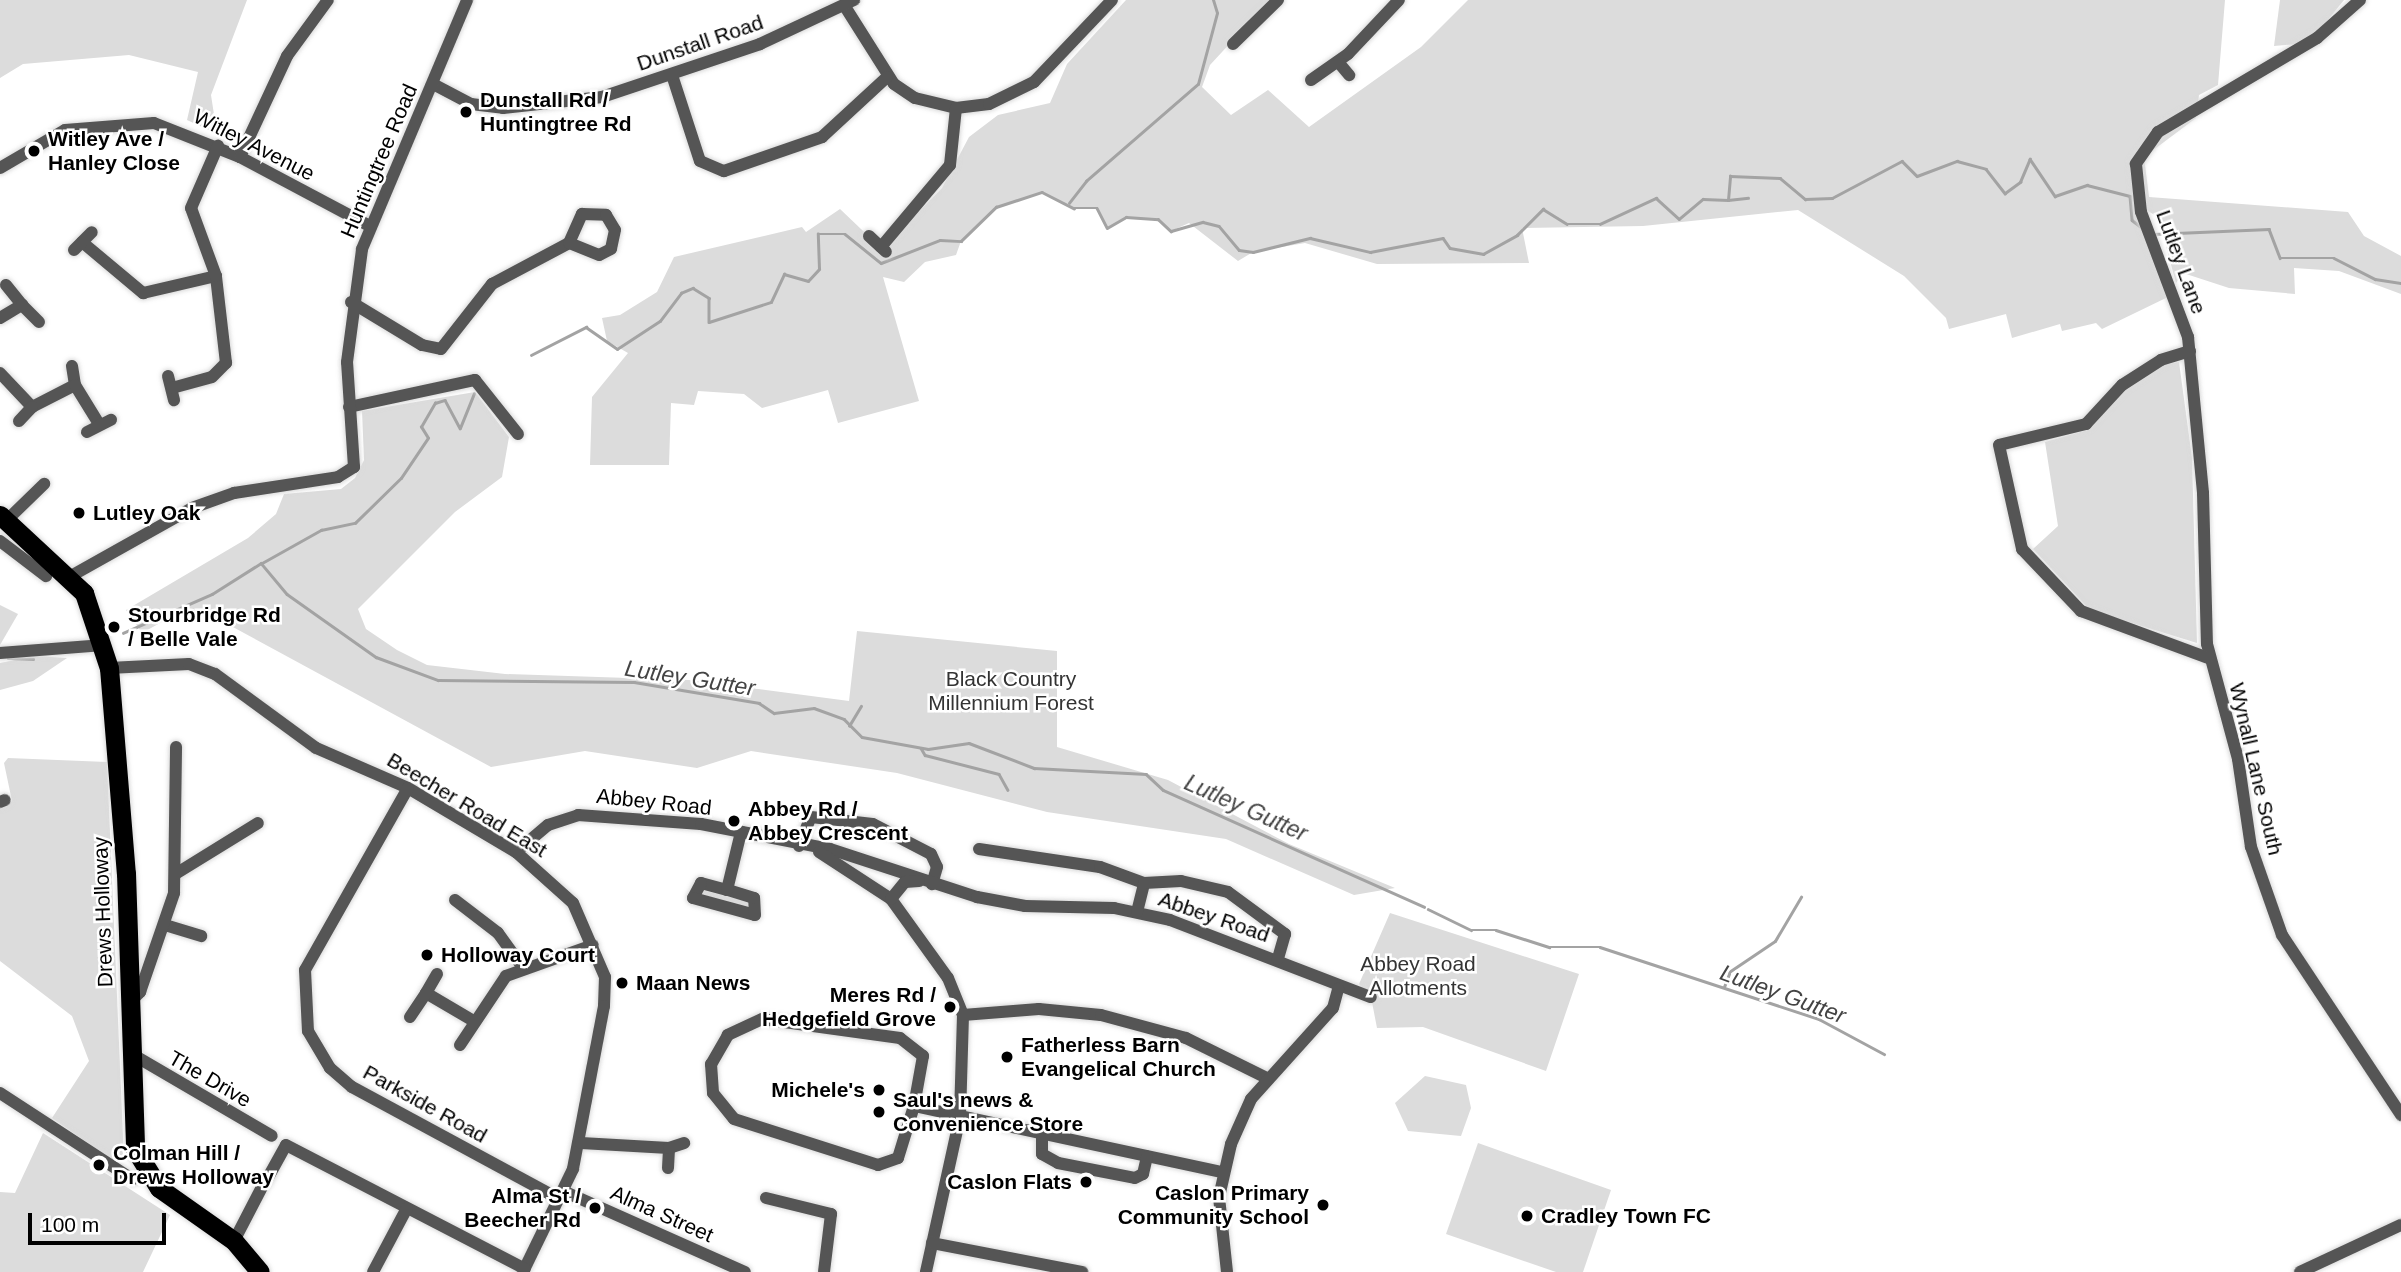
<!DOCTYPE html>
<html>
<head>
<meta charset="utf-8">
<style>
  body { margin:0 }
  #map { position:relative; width:2401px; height:1272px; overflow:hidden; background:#fff; font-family:Arial,sans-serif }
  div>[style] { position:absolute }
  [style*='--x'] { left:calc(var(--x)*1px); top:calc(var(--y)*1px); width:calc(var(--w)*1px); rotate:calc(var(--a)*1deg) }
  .green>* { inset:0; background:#dcdcdc }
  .stream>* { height:2.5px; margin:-1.25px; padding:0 1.25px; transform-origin:1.25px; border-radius:1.25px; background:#a3a3a3 }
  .roads { filter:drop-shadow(0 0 2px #dbdbdb) drop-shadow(0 0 2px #dbdbdb) }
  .minor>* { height:12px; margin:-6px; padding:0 6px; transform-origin:6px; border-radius:6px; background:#555 }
  .highway>* { height:19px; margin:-9.5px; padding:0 9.5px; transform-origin:9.5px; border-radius:9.5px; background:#000 }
  .dots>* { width:19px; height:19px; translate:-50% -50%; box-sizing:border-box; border:4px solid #fff; border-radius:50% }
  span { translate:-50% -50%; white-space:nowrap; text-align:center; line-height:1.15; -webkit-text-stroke:5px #fff; paint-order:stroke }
  .street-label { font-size:21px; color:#000 }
  .poi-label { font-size:21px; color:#000; font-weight:700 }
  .left { translate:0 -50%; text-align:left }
  .right { translate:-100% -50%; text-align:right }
  .park-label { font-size:21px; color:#333 }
  .water-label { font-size:23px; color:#444; font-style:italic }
  .scale { position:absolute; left:28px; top:1213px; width:138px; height:32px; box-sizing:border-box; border:4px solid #000; border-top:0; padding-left:9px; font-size:21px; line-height:24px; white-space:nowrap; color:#000; -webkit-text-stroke:5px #fff; paint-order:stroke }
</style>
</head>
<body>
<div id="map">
  <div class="green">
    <i style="clip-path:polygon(0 0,247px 0,211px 95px,217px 134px,187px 120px,198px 72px,129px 55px,23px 64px,0 78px)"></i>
    <i style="clip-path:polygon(1126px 0,1270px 0,1210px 65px,1202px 87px,1231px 115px,1268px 90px,1309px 127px,1421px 47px,1468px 0,2225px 0,2218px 85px,2199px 95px,2196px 118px,2144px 157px,2149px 197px,2348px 212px,2364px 236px,2401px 256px,2401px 294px,2339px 271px,2294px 268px,2295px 294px,2229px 288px,2183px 273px,2176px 283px,2158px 217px,2136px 204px,2168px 297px,2102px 329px,2096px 323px,2062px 331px,2060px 324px,2012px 338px,2006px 314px,1949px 329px,1946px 318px,1904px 276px,1798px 210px,1643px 226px,1522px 228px,1529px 263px,1377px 264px,1305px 243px,1253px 252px,1238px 261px,1189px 223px,1171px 231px,1158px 219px,1126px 217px,1107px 228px,1097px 208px,1074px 208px,1042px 192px,996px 207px,961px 241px,956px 255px,925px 262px,904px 282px,883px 277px,919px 401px,838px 423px,828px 390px,762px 408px,744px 394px,698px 391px,694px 405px,671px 403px,669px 465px,590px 465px,592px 397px,628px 353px,607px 341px,602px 318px,620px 315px,657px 292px,674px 257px,802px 227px,806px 232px,840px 209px,882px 249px,942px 188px,969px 137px,998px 115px,1050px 103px,1067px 64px)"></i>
    <i style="clip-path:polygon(2280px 0,2344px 0,2309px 43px,2274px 46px)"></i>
    <i style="clip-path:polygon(2179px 362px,2192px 458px,2197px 643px,2090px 610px,2033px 549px,2058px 526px,2045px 442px,2088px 430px,2129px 386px,2161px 365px)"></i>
    <i style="clip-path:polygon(475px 392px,509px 437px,502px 477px,455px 512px,358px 609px,366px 629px,397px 650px,427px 665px,505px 674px,689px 680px,849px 701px,857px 631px,1057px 651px,1057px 747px,1168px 780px,1289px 844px,1395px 888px,1354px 895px,1226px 839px,1047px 812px,897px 773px,751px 751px,697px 768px,585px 751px,491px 767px,207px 613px,169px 618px,142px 633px,126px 610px,248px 538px,276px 514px,284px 494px,341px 489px,355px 478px,364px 460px,362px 411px)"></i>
    <i style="clip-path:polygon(0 605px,18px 614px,0 645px)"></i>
    <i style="clip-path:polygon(35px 656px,67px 658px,33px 681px,0 690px,0 663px)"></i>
    <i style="clip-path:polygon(8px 758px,107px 762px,124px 1160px,115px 1162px,52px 1118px,89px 1061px,72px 1016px,0 961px,0 808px,12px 801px,4px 763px)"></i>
    <i style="clip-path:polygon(701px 890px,751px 902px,754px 910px,698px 893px)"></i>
    <i style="clip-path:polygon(1390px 913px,1579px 974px,1546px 1071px,1423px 1027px,1377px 1028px,1371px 997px,1359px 984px)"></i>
    <i style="clip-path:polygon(1425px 1076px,1466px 1085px,1471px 1108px,1461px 1136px,1408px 1131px,1395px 1103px)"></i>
    <i style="clip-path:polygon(43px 1133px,170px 1215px,143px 1272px,0 1272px,0 1192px,15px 1193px)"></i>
    <i style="clip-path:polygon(1478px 1143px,1611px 1190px,1583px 1272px,1556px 1272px,1446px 1234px)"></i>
  </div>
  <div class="stream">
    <i style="--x:1728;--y:200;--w:20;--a:-6"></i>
    <i style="--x:1069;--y:203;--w:28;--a:-52"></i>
    <i style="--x:1086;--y:181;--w:148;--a:-40.9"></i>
    <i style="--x:1198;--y:84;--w:73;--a:-75"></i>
    <i style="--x:1217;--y:13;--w:14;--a:-107"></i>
    <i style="--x:2153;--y:234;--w:116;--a:-2.5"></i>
    <i style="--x:2269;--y:229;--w:31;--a:69"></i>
    <i style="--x:2280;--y:258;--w:54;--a:0"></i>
    <i style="--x:2334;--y:258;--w:46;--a:27.1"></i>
    <i style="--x:2375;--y:279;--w:26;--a:9"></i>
    <i style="--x:531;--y:355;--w:62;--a:-27"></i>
    <i style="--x:586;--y:327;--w:38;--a:35"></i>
    <i style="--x:617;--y:349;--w:51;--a:-33.1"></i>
    <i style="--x:660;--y:321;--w:35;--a:-53"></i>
    <i style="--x:681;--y:293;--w:13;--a:-23"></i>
    <i style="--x:693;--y:288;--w:19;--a:32"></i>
    <i style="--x:709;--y:298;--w:24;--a:90"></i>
    <i style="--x:709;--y:322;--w:65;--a:-17.9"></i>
    <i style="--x:771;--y:302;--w:31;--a:-65"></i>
    <i style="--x:784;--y:274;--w:25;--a:16"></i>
    <i style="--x:808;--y:281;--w:16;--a:-47"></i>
    <i style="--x:819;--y:269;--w:35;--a:-92"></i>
    <i style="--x:818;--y:234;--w:27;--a:0"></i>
    <i style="--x:845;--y:234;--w:46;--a:38.9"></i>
    <i style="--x:881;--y:263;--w:63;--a:-21.3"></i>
    <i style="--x:940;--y:240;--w:21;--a:3"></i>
    <i style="--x:961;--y:241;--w:49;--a:-44.2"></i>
    <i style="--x:996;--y:207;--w:48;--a:-18.1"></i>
    <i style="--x:1042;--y:192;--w:36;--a:27"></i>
    <i style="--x:1074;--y:208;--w:23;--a:0"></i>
    <i style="--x:1097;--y:208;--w:22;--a:63"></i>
    <i style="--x:1107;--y:228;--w:22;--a:-30"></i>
    <i style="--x:1126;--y:217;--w:32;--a:4"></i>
    <i style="--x:1158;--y:219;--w:18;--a:43"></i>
    <i style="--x:1171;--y:231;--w:33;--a:-16"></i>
    <i style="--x:1203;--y:222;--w:16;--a:14"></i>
    <i style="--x:1219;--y:226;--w:31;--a:50"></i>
    <i style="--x:1239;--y:250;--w:14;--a:8"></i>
    <i style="--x:1253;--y:252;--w:59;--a:-13.8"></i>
    <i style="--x:1310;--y:238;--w:62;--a:13.1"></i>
    <i style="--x:1370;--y:252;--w:74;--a:-10.9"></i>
    <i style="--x:1443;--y:238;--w:12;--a:55"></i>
    <i style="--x:1450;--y:248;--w:34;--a:10"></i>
    <i style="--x:1483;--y:254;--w:39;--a:-29"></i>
    <i style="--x:1517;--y:235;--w:37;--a:-45"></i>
    <i style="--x:1543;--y:209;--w:28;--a:32"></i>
    <i style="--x:1567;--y:224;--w:33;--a:0"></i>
    <i style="--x:1600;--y:224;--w:62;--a:-24.9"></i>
    <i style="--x:1656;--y:198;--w:31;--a:42"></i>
    <i style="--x:1679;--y:219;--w:31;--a:-40"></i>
    <i style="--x:1703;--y:199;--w:25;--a:2"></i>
    <i style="--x:1728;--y:200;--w:24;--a:-85"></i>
    <i style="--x:1730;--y:176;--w:50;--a:2.3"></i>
    <i style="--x:1780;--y:178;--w:33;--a:40"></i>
    <i style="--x:1805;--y:199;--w:27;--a:-2"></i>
    <i style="--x:1832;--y:198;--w:79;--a:-27.9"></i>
    <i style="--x:1902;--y:161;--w:21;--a:45"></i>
    <i style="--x:1917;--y:176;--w:43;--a:-20.6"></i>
    <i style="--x:1957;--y:161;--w:30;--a:15"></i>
    <i style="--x:1986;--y:169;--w:31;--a:52"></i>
    <i style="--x:2005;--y:193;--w:19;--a:-36"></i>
    <i style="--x:2020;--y:182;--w:25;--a:-67"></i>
    <i style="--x:2030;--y:159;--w:45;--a:56"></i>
    <i style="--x:2055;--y:196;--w:34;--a:-19"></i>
    <i style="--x:2087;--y:185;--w:44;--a:14.3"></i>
    <i style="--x:2130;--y:196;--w:24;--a:85"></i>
    <i style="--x:2132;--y:220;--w:11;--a:38"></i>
    <i style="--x:262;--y:563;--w:68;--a:-29.2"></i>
    <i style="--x:321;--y:530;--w:35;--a:-12"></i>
    <i style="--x:355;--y:523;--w:64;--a:-44.4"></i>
    <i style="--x:401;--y:478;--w:48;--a:-56"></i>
    <i style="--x:428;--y:438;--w:13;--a:-122"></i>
    <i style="--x:421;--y:427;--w:28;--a:-60"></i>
    <i style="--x:435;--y:403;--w:10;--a:-17"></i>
    <i style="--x:445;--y:400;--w:32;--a:62"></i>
    <i style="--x:460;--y:428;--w:37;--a:-68"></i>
    <i style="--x:123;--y:633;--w:97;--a:-23.7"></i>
    <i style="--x:212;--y:594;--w:58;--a:-32.3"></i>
    <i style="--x:261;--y:563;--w:40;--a:50"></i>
    <i style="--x:287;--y:594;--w:109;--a:35.3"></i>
    <i style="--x:376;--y:657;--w:66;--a:20.4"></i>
    <i style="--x:438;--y:680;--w:196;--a:0.6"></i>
    <i style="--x:634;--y:682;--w:127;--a:9.5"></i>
    <i style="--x:759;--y:703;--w:18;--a:34"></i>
    <i style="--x:774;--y:713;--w:40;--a:-7.1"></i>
    <i style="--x:814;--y:708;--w:32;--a:20"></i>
    <i style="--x:844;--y:719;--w:25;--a:45"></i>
    <i style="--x:862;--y:737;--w:67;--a:10.3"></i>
    <i style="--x:928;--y:749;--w:41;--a:-8.3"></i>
    <i style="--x:969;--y:743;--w:70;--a:21"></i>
    <i style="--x:1034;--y:768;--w:112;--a:3.1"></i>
    <i style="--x:1146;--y:774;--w:23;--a:43"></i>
    <i style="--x:1163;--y:790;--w:286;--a:24.1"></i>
    <i style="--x:8;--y:658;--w:25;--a:2"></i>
    <i style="--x:849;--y:726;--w:23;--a:-59"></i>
    <i style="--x:921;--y:748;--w:8;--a:60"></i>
    <i style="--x:925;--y:755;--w:76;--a:14.4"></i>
    <i style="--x:999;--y:774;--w:18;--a:61"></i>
    <i style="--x:1428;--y:909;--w:48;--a:26"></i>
    <i style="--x:1471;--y:930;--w:25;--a:0"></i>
    <i style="--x:1496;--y:930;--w:56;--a:17.8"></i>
    <i style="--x:1549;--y:947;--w:51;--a:0"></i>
    <i style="--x:1600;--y:947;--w:231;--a:18.2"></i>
    <i style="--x:1819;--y:1019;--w:74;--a:28.3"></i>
    <i style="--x:1729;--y:972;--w:55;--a:-34"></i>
    <i style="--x:1775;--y:941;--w:51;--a:-59.4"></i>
    <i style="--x:1724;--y:987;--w:14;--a:-69"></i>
  </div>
  <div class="roads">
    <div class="minor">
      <i style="--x:2360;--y:0;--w:57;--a:138.5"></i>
      <i style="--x:2317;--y:38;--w:185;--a:149.4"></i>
      <i style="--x:2158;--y:132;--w:39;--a:125"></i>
      <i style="--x:2136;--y:164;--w:48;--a:84.1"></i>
      <i style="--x:2141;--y:212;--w:134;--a:69.4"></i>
      <i style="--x:2188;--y:337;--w:157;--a:84.5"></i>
      <i style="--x:2203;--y:493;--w:151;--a:88.5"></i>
      <i style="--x:2207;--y:644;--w:119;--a:74.9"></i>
      <i style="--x:2238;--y:759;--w:89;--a:81.6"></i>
      <i style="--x:2251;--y:847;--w:93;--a:70.6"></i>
      <i style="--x:2282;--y:935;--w:216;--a:56.5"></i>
      <i style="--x:844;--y:5;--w:93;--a:57.7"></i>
      <i style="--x:894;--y:84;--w:25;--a:34"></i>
      <i style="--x:915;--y:98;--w:42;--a:13.7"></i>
      <i style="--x:956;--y:108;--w:33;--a:-7"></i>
      <i style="--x:989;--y:104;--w:50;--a:-26.1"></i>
      <i style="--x:1034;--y:82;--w:113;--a:-46.4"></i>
      <i style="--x:1233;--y:44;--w:63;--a:-44.4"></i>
      <i style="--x:1339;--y:63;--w:16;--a:50"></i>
      <i style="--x:672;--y:75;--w:90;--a:72"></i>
      <i style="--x:700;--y:161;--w:26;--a:23"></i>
      <i style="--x:724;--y:171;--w:104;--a:-19.1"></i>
      <i style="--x:822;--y:137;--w:88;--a:-42.7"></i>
      <i style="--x:1311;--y:80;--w:45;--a:-35.1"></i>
      <i style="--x:1348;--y:54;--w:74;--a:-46.6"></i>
      <i style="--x:433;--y:84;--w:43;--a:27.8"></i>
      <i style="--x:471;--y:104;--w:32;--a:7"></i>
      <i style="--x:503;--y:108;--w:100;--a:-6.3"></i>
      <i style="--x:602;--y:97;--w:167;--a:-18.5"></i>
      <i style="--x:760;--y:44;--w:104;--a:-25.1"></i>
      <i style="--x:240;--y:157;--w:111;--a:-65"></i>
      <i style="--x:287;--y:56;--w:69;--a:-53.8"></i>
      <i style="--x:0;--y:168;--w:75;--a:-30.3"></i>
      <i style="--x:65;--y:130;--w:89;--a:-4.5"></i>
      <i style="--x:154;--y:123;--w:92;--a:21.6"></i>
      <i style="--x:240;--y:157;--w:147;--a:28"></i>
      <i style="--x:869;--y:236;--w:23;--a:43"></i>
      <i style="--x:82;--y:242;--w:80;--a:39.9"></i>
      <i style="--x:143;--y:293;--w:75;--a:-13.1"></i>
      <i style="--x:881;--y:247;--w:107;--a:-49.9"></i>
      <i style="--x:950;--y:165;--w:57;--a:-84"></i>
      <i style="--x:74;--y:250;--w:25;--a:-45"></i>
      <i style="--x:6;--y:285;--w:26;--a:51"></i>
      <i style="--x:351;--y:302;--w:83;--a:31.2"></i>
      <i style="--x:422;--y:345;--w:19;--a:12"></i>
      <i style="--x:441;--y:349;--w:83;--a:-51.9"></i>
      <i style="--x:492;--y:284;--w:87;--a:-28"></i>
      <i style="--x:569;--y:243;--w:32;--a:-66"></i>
      <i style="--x:582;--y:214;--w:24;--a:2"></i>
      <i style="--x:606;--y:215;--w:17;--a:59"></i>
      <i style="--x:615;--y:230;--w:19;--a:102"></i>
      <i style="--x:611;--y:249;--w:13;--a:153"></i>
      <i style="--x:599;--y:255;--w:32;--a:-158"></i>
      <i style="--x:0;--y:318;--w:26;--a:-31"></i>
      <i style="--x:22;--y:305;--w:24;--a:45"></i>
      <i style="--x:2190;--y:351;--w:30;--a:163"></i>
      <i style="--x:2161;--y:360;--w:46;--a:147.3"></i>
      <i style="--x:2122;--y:385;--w:53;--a:132.7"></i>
      <i style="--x:2086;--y:424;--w:89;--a:166.4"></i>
      <i style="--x:1999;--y:445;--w:107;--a:77.5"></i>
      <i style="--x:2022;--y:549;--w:86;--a:46.4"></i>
      <i style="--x:2081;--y:611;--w:135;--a:20.3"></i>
      <i style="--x:72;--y:366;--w:19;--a:81"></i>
      <i style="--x:0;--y:373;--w:47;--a:46.7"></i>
      <i style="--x:32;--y:407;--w:48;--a:-27.1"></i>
      <i style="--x:75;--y:385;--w:46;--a:58.4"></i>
      <i style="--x:168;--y:376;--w:25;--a:76"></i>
      <i style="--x:172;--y:388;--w:41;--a:-15.4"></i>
      <i style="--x:212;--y:377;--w:20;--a:-45"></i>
      <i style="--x:226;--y:363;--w:88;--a:-96.6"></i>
      <i style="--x:216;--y:276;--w:72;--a:-110.2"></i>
      <i style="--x:191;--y:208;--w:68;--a:-66.5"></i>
      <i style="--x:349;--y:407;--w:129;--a:-12.1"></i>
      <i style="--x:475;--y:380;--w:69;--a:51.5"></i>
      <i style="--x:19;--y:421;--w:19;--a:-47"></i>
      <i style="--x:87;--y:432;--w:27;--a:-27"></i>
      <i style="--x:7;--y:520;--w:52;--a:-44.2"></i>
      <i style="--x:0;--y:541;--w:58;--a:37.3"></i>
      <i style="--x:71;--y:576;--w:139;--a:-29.3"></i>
      <i style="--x:192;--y:508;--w:45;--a:-19.7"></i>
      <i style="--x:234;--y:493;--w:105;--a:-8.7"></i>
      <i style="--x:338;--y:477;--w:19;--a:-32"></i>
      <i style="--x:354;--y:467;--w:105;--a:-93.8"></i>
      <i style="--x:347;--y:362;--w:114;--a:-82.4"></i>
      <i style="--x:362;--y:249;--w:270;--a:-67.1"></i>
      <i style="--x:0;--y:653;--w:104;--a:-4.4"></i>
      <i style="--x:109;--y:668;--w:80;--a:-2.9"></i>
      <i style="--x:189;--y:664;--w:28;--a:21"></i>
      <i style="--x:215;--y:674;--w:125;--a:36.2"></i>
      <i style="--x:316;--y:748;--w:100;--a:23.5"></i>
      <i style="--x:408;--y:788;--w:126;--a:30.7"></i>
      <i style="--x:516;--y:852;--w:76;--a:41.8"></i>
      <i style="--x:573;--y:903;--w:81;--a:66.6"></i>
      <i style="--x:605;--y:977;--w:29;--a:92"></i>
      <i style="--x:604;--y:1006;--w:166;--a:100.8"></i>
      <i style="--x:573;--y:1169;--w:114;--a:115.9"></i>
      <i style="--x:408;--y:788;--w:209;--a:119.5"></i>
      <i style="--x:305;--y:970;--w:61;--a:87.2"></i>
      <i style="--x:308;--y:1031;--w:43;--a:59.3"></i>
      <i style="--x:330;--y:1068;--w:29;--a:41"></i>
      <i style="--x:352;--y:1087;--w:235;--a:28.4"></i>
      <i style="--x:0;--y:802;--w:5;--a:-22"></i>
      <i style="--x:799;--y:846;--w:31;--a:-68"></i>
      <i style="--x:811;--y:817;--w:62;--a:6.4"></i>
      <i style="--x:873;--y:824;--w:65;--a:27.3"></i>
      <i style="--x:931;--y:854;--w:14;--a:65"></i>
      <i style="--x:937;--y:867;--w:18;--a:106"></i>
      <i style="--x:979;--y:849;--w:122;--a:8.5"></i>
      <i style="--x:1100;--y:867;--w:47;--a:20"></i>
      <i style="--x:516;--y:852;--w:42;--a:-40.2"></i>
      <i style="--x:548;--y:825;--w:32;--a:-18"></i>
      <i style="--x:578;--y:815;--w:123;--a:4.2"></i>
      <i style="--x:701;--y:824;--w:131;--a:11"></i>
      <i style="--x:830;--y:849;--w:155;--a:18.1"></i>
      <i style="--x:977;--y:897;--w:49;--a:10.6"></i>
      <i style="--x:1025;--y:906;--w:89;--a:1.3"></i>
      <i style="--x:1114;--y:908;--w:57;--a:12.1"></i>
      <i style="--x:1170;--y:920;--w:215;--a:21"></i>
      <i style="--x:819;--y:852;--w:86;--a:33.1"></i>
      <i style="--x:891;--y:899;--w:97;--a:54.2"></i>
      <i style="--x:948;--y:978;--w:40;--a:68"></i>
      <i style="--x:963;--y:1015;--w:102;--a:91.7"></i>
      <i style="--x:960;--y:1117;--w:159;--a:102.4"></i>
      <i style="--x:177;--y:873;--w:95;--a:-31.7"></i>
      <i style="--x:727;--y:890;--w:27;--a:-165"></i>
      <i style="--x:701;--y:883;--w:17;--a:118"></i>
      <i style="--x:693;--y:898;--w:64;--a:15.3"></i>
      <i style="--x:755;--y:915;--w:17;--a:-93"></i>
      <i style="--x:754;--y:898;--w:28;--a:-163"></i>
      <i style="--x:727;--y:890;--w:60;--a:-76.4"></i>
      <i style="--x:891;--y:899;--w:22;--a:-51"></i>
      <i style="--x:905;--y:882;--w:14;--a:-4"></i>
      <i style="--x:455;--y:900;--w:54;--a:37.5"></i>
      <i style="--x:498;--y:933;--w:44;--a:54.2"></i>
      <i style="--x:1137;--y:912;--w:30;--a:-76"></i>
      <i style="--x:1144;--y:883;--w:37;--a:-3"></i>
      <i style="--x:1181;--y:881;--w:48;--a:13.2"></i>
      <i style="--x:1228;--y:892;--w:71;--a:36.4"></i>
      <i style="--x:1285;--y:934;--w:26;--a:106"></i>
      <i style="--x:165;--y:925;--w:38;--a:17"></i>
      <i style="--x:437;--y:974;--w:22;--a:120"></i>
      <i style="--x:426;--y:993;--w:53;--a:30.4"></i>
      <i style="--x:129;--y:1003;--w:16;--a:-45"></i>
      <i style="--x:140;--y:992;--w:105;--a:-71"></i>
      <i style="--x:174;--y:893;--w:146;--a:-89.2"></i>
      <i style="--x:963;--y:1015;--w:76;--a:-4.5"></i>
      <i style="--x:1039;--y:1009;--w:62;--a:5.5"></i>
      <i style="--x:1101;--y:1015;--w:88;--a:15.1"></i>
      <i style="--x:1186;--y:1038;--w:90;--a:26.3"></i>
      <i style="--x:410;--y:1017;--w:29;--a:-56"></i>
      <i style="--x:460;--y:1045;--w:83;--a:-56.3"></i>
      <i style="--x:506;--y:976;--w:92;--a:-19.6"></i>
      <i style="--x:130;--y:1053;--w:164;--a:30.3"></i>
      <i style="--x:0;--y:1093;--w:158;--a:33.1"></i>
      <i style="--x:132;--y:1179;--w:17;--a:-13"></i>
      <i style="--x:914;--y:1106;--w:51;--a:-79.8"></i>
      <i style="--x:923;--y:1056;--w:29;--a:-142"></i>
      <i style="--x:900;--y:1038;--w:139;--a:-172.2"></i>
      <i style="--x:762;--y:1019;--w:38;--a:155"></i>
      <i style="--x:728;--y:1035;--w:34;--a:120"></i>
      <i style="--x:711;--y:1064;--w:29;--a:86"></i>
      <i style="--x:713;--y:1093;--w:33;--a:51"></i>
      <i style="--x:734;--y:1119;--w:151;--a:17.7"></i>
      <i style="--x:878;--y:1165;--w:21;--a:-19"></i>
      <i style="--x:898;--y:1158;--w:54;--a:-72.9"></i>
      <i style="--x:914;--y:1106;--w:315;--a:12.1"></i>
      <i style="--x:1042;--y:1135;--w:19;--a:90"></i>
      <i style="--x:1042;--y:1154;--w:18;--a:29"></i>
      <i style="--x:1058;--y:1163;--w:78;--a:11"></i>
      <i style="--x:1135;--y:1178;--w:9;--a:-27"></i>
      <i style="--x:1143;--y:1174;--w:18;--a:-77"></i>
      <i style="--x:581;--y:1143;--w:88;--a:3.3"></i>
      <i style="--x:668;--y:1168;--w:20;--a:-87"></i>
      <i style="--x:669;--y:1148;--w:16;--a:-18"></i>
      <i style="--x:265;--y:1183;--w:43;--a:-61.1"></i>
      <i style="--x:286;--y:1145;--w:269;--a:27.4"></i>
      <i style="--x:563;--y:1191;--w:199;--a:24"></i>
      <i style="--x:766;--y:1198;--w:67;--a:13.8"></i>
      <i style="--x:831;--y:1214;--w:58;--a:96.9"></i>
      <i style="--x:234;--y:1241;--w:59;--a:-62.6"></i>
      <i style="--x:932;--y:1243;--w:153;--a:10.9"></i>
      <i style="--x:373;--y:1272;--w:72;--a:-62"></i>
      <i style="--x:1227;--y:1272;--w:75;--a:-96.1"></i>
      <i style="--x:1219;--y:1197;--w:54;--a:-77.2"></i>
      <i style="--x:1231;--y:1144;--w:49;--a:-66"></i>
      <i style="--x:1251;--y:1099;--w:122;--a:-48"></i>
      <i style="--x:1333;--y:1008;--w:20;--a:-75"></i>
      <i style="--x:2300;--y:1272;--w:111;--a:-25"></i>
    </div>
    <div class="highway">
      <i style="--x:0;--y:515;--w:115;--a:42.9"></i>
      <i style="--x:84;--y:593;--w:79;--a:71.6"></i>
      <i style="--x:109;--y:668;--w:206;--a:85.3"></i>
      <i style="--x:126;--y:873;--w:276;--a:88.1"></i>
      <i style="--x:135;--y:1149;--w:46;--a:58.4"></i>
      <i style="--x:159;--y:1188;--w:92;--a:35.2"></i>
      <i style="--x:234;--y:1241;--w:40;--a:50"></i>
    </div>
  </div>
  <div class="dots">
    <i style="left:466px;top:112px;background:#000"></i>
    <i style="left:34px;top:151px;background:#000"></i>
    <i style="left:79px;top:513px;background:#000"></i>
    <i style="left:114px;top:627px;background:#000"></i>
    <i style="left:734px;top:821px;background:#000"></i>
    <i style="left:427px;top:955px;background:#000"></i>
    <i style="left:622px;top:983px;background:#000"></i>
    <i style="left:950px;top:1007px;background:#000"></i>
    <i style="left:1007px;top:1057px;background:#000"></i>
    <i style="left:879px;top:1090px;background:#000"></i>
    <i style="left:879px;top:1112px;background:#000"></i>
    <i style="left:99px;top:1165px;background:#000"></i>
    <i style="left:1086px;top:1182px;background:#000"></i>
    <i style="left:1323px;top:1205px;background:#000"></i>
    <i style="left:595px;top:1208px;background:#000"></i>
    <i style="left:1527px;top:1216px;background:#000"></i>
  </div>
  <div class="street-label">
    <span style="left:700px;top:43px;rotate:-19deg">Dunstall Road</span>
    <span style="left:254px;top:145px;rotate:27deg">Witley Avenue</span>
    <span style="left:379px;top:161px;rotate:-67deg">Huntingtree Road</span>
    <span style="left:2181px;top:262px;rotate:70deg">Lutley Lane</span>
    <span style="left:2256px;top:769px;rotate:77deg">Wynall Lane South</span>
    <span style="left:654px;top:802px;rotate:6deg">Abbey Road</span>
    <span style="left:467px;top:805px;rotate:31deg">Beecher Road East</span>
    <span style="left:103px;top:912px;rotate:-92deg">Drews Holloway</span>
    <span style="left:1214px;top:917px;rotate:19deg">Abbey Road</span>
    <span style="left:210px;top:1079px;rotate:30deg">The Drive</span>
    <span style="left:425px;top:1104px;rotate:29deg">Parkside Road</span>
    <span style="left:662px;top:1214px;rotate:24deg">Alma Street</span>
  </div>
  <div class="poi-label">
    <span class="left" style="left:480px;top:112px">Dunstall Rd /<br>Huntingtree Rd</span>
    <span class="left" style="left:48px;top:151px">Witley Ave /<br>Hanley Close</span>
    <span class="left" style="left:93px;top:513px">Lutley Oak</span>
    <span class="left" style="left:128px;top:627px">Stourbridge Rd<br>/ Belle Vale</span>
    <span class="left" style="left:748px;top:821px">Abbey Rd /<br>Abbey Crescent</span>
    <span class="left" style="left:441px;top:955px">Holloway Court</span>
    <span class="left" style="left:636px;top:983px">Maan News</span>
    <span class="right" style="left:936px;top:1007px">Meres Rd /<br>Hedgefield Grove</span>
    <span class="left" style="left:1021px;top:1057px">Fatherless Barn<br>Evangelical Church</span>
    <span class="right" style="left:865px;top:1090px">Michele's</span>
    <span class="left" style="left:893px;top:1112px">Saul's news &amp;<br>Convenience Store</span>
    <span class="left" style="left:113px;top:1165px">Colman Hill /<br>Drews Holloway</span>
    <span class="right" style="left:1072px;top:1182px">Caslon Flats</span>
    <span class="right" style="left:1309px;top:1205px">Caslon Primary<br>Community School</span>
    <span class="right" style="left:581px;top:1208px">Alma St /<br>Beecher Rd</span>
    <span class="left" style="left:1541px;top:1216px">Cradley Town FC</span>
  </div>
  <div class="park-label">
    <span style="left:1011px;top:691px">Black Country<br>Millennium Forest</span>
    <span style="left:1418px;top:976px">Abbey Road<br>Allotments</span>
  </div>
  <div class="water-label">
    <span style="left:690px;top:678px;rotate:9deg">Lutley Gutter</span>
    <span style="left:1246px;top:808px;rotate:24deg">Lutley Gutter</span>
    <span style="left:1783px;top:994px;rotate:20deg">Lutley Gutter</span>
  </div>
  <div class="scale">100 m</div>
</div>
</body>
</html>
